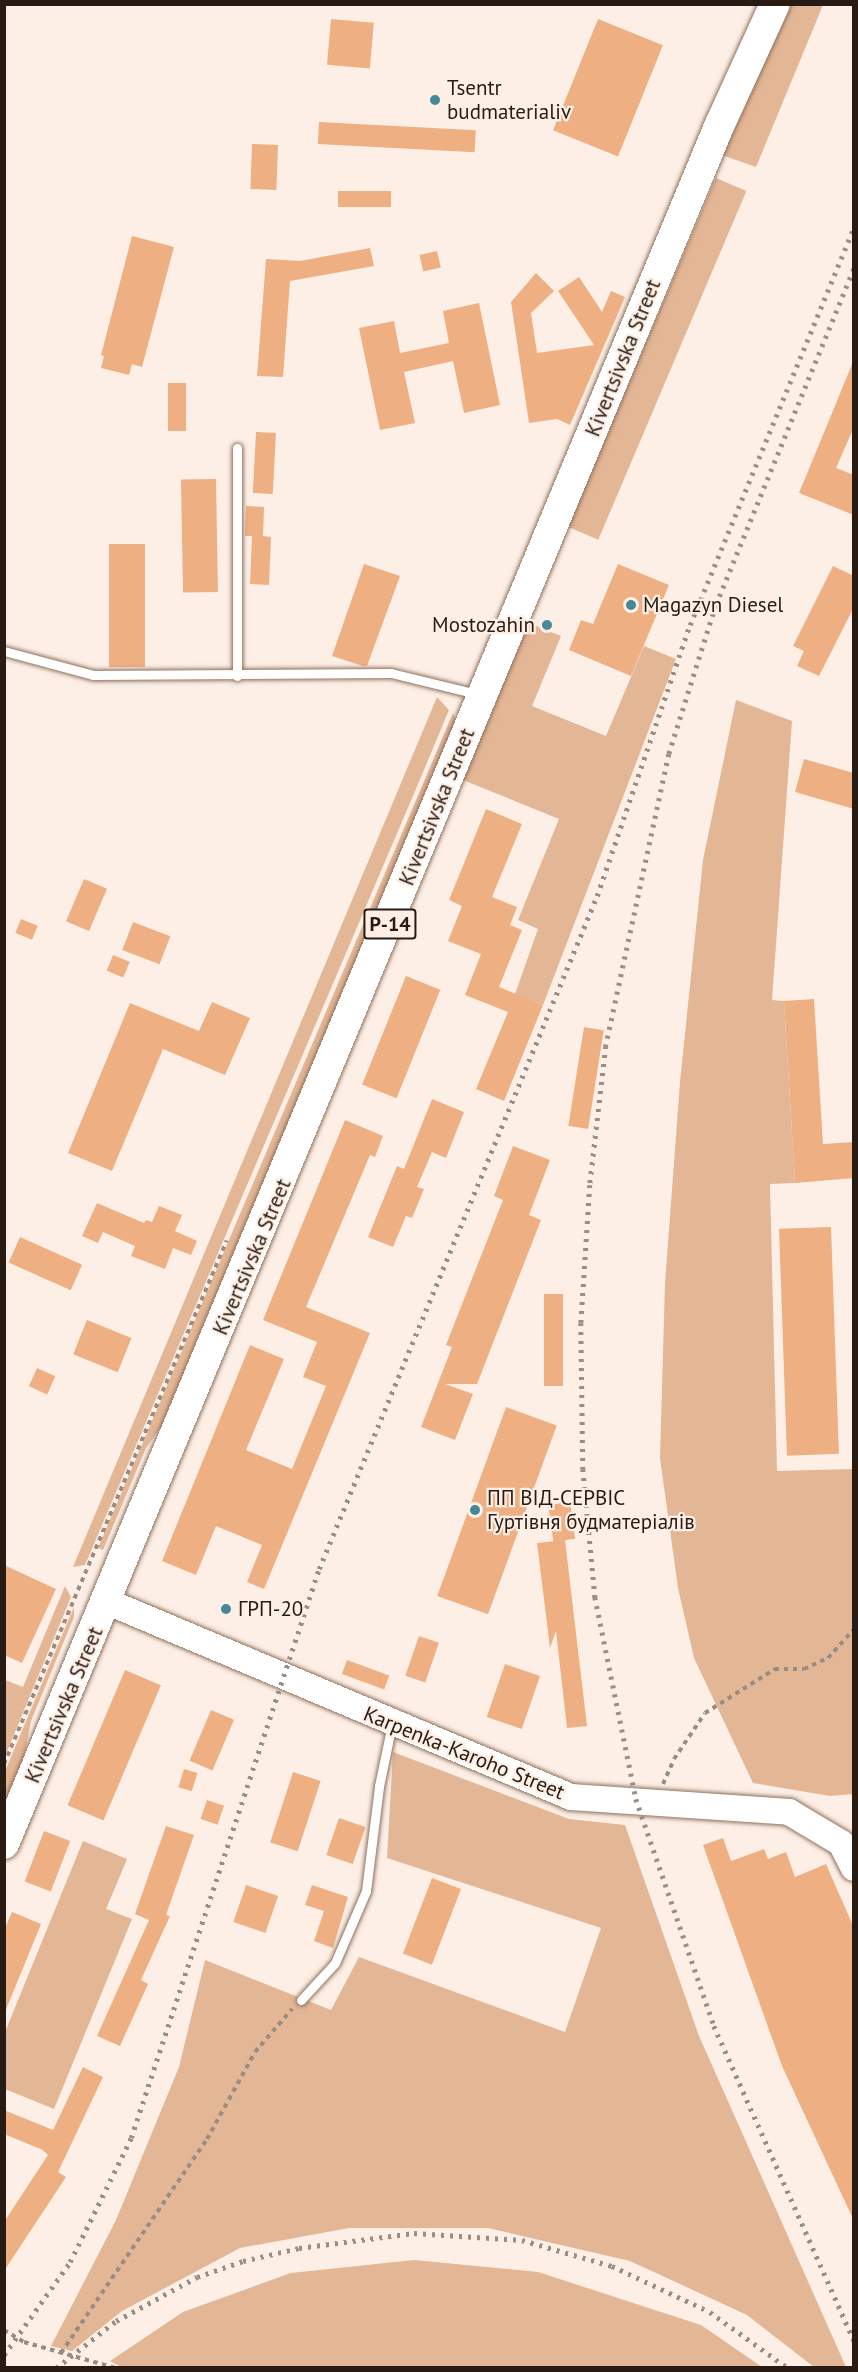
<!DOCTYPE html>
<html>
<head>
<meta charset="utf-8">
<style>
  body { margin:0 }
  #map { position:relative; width:858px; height:2372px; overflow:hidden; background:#fdefe6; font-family:"PT Sans",sans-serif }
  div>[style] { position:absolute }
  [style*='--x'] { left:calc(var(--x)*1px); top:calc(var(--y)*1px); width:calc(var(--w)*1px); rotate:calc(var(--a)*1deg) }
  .green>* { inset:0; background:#e3b695; transform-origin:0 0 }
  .building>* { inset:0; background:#eeb082; transform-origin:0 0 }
  .path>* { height:4px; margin-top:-2px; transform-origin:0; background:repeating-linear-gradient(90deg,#998c84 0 4.5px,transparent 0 9px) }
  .roads { filter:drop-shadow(0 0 2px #8f715c) drop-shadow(0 0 2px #8f715c) }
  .lane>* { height:9px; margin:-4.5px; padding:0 4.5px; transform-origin:4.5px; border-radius:4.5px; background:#fff }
  .secondary>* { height:26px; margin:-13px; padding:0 13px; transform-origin:13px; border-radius:13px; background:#fff }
  .primary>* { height:30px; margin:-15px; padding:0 15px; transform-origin:15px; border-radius:15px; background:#fff }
  .rail>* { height:4.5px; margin-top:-2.25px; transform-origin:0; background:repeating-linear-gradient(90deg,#9a8d84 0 3px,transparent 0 9px) }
  .dots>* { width:16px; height:16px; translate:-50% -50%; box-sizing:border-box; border:3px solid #fdefe6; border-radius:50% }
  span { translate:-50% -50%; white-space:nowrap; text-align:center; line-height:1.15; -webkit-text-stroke:4.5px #fdefe6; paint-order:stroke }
  .shield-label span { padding:2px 4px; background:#fdefe6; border:2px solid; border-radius:4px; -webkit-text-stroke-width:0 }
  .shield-label { font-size:20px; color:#271b13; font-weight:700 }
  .poi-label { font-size:21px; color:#271b13 }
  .left { translate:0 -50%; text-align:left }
  .right { translate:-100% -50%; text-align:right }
  .street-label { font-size:21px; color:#271b13 }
  .frame { position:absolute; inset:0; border:6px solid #271b13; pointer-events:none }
</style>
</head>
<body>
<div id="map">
  <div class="green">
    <i style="clip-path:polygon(787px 5px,823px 5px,756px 167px,722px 155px)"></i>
    <i style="left:716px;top:178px;width:33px;height:379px;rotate:23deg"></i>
    <i style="clip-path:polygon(529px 623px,561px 636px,532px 706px,606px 736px,644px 646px,676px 659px,543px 1005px,515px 994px,538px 929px,518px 920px,559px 819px,463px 780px)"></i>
    <i style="clip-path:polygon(437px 697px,449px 710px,413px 796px,85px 1565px,73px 1567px)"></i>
    <i style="clip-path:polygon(736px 700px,792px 721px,772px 1000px,784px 1001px,795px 1183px,770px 1184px,777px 1471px,853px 1469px,853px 1794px,830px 1796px,753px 1783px,694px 1658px,678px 1588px,660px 1458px,665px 1283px,680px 1082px,703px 860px)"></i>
    <i style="clip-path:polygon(453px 713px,458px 726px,169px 1416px,146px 1448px,103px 1550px,98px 1548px)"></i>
    <i style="clip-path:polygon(65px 1586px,71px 1597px,5px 1756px,5px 1680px,23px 1687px)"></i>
    <i style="clip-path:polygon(74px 1607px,74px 1617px,31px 1721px,24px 1758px,5px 1805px,5px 1771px)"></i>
    <i style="clip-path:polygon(393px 1752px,569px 1819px,625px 1825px,699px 2036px,846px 2367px,814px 2367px,747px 2315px,630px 2261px,488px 2228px,349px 2228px,240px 2248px,122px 2311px,72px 2351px,51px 2346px,116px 2220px,179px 2067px,205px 1960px,331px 2010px,359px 1957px,565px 2032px,601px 1928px,387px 1858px)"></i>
    <i style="clip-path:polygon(83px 1841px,127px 1859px,106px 1909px,132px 1919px,54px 2109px,5px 2089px,5px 2032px)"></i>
    <i style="clip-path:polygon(414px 2260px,538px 2272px,701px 2325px,762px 2367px,123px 2368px,110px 2361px,183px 2312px,291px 2273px)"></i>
  </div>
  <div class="building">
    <i style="left:331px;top:19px;width:43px;height:46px;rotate:5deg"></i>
    <i style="left:598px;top:19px;width:70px;height:120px;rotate:22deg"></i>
    <i style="left:319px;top:122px;width:157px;height:22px;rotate:3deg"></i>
    <i style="left:252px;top:144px;width:26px;height:45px;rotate:2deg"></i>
    <i style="left:338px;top:191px;width:53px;height:16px"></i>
    <i style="clip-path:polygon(132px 236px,174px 247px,142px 367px,132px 364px,129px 375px,101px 368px,104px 356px,101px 355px)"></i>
    <i style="clip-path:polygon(370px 248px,374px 266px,290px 281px,283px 377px,257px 376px,266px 259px,300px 261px)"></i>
    <i style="left:437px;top:251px;width:17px;height:18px;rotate:77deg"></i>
    <i style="clip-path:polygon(536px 273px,554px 291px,531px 313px,537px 353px,594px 345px,558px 291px,579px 277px,602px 312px,611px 291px,625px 297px,570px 425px,557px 419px,529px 423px,511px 302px)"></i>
    <i style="clip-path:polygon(479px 303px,500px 405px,464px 413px,453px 361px,404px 372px,415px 423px,380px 430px,359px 328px,394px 321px,400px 353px,449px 343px,443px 311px)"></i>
    <i style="clip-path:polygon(853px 362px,854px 427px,836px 468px,854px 475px,854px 515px,799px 493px)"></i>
    <i style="left:168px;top:383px;width:18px;height:48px"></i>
    <i style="left:256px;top:432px;width:20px;height:61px;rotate:3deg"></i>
    <i style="left:216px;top:479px;width:113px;height:35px;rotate:89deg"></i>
    <i style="clip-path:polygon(246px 506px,264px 507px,263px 536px,271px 537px,269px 585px,250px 584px,252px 536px,245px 536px)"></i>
    <i style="left:145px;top:544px;width:123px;height:36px;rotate:90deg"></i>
    <i style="clip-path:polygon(364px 564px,400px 576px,367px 666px,363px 666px,332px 656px)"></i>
    <i style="clip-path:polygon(618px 564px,669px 585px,631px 676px,569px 650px,581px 620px,593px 624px)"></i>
    <i style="clip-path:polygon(833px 566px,854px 576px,854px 607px,819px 676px,797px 666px,804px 651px,793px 646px)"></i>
    <i style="clip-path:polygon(804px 759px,854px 773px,854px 809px,795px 792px)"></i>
    <i style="clip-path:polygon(486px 809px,522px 824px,492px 897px,517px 907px,510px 925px,522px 930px,499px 987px,543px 1005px,504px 1101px,476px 1089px,508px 1012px,465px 995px,481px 954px,448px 941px,462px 906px,449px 900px)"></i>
    <i style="left:84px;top:879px;width:25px;height:46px;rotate:23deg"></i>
    <i style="left:21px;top:919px;width:18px;height:15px;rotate:22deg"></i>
    <i style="left:133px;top:922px;width:40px;height:30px;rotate:21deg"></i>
    <i style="left:113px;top:955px;width:18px;height:17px;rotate:22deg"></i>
    <i style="left:406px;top:976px;width:37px;height:117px;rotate:22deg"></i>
    <i style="clip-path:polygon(814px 999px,823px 1144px,854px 1142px,854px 1178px,795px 1183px,784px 1001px)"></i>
    <i style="clip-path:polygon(212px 1002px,250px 1018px,225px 1075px,163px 1049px,112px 1171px,68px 1153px,130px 1003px,199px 1031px)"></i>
    <i style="left:584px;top:1027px;width:20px;height:100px;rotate:9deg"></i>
    <i style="clip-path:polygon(432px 1099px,464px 1112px,446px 1158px,432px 1152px,417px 1187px,424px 1189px,412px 1218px,406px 1216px,393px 1247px,368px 1237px,397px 1166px,404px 1169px)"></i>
    <i style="clip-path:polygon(345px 1120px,383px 1136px,375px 1157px,370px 1155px,306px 1307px,370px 1333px,264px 1589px,247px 1582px,262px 1545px,216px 1526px,196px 1575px,162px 1561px,250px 1345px,284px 1359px,246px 1450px,292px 1469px,326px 1386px,303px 1377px,317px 1342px,263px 1320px)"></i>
    <i style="clip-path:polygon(513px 1146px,550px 1160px,529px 1215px,541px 1220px,477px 1384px,445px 1384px,473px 1394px,455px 1440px,421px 1427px,452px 1347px,446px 1345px,503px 1200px,494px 1196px)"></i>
    <i style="clip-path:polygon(97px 1203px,144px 1223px,146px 1220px,152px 1222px,159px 1206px,182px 1215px,175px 1231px,197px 1241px,191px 1255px,173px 1248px,165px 1269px,131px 1256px,135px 1246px,103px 1232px,98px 1243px,82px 1236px)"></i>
    <i style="left:831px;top:1227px;width:227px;height:52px;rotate:88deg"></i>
    <i style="left:20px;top:1237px;width:68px;height:28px;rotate:24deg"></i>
    <i style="left:544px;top:1294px;width:19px;height:92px"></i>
    <i style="left:87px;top:1320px;width:48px;height:37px;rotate:22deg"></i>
    <i style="left:37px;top:1368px;width:20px;height:20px;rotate:24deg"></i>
    <i style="left:506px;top:1407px;width:54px;height:201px;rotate:20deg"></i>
    <i style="left:570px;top:1502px;width:37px;height:22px;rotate:82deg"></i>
    <i style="clip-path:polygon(565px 1540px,587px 1726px,567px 1728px,556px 1631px,550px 1648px,537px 1543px)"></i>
    <i style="clip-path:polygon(4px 1565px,56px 1589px,22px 1663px,4px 1655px)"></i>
    <i style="left:419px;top:1636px;width:21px;height:42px;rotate:19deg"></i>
    <i style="left:347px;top:1660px;width:45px;height:15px;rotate:20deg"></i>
    <i style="left:505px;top:1664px;width:37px;height:56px;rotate:19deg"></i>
    <i style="left:125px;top:1670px;width:39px;height:147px;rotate:23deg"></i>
    <i style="left:211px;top:1710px;width:25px;height:55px;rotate:23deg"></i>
    <i style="left:184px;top:1769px;width:14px;height:19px;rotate:17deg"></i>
    <i style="left:293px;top:1772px;width:29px;height:74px;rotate:18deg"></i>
    <i style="left:207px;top:1800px;width:18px;height:20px;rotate:19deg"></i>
    <i style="left:339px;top:1818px;width:28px;height:39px;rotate:19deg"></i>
    <i style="clip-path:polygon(166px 1826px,194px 1835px,166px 1915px,170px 1916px,141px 1980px,148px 1984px,120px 2046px,97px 2036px,149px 1920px,135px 1914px)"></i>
    <i style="left:44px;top:1831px;width:28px;height:54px;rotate:21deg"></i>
    <i style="clip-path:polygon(723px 1838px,731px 1861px,764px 1849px,768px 1859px,786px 1852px,795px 1877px,826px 1864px,854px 1928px,854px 2221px,782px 2066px,703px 1845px)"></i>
    <i style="left:432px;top:1878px;width:31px;height:81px;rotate:21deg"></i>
    <i style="left:246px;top:1885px;width:34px;height:39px;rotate:19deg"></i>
    <i style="clip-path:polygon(312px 1885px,348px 1897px,333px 1948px,314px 1941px,324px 1911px,305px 1905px)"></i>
    <i style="clip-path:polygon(12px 1912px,41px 1924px,5px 2012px,4px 1930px)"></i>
    <i style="clip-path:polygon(83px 2067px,103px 2077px,58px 2172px,66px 2177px,4px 2271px,4px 2222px,48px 2155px,43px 2150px,4px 2134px,4px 2110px,53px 2130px)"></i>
  </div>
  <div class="path">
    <i style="--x:4;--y:1764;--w:569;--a:-66.95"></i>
    <i style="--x:663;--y:1784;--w:27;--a:-66"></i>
    <i style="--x:674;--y:1759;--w:55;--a:-56"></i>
    <i style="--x:705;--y:1713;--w:83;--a:-32.2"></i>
    <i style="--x:775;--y:1669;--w:29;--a:0"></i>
    <i style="--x:804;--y:1669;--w:26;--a:-25"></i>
    <i style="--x:828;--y:1658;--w:39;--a:-48"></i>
    <i style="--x:4;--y:2330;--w:23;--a:31"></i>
    <i style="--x:24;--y:2342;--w:95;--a:15.9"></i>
    <i style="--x:61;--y:2353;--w:259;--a:-55.7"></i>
    <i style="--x:207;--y:2139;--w:99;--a:-61.1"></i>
    <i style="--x:255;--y:2052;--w:57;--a:-49.3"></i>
  </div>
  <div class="roads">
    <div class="lane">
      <i style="--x:237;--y:448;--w:228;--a:90"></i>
      <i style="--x:4;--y:651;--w:92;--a:15.1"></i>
      <i style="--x:93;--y:675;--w:298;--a:-0.4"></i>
      <i style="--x:391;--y:673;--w:89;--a:13.7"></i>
      <i style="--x:301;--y:2000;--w:50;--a:-47.4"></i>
      <i style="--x:335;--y:1963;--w:78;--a:-66.7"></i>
      <i style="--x:366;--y:1891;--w:106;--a:-82.9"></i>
      <i style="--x:379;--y:1786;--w:63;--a:-78.2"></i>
    </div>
    <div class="secondary">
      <i style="--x:108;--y:1602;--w:502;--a:22.84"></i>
      <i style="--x:571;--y:1797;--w:219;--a:3.9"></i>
      <i style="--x:789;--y:1812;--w:61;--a:30.8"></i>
      <i style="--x:841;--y:1843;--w:28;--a:63"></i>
    </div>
    <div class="primary">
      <i style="--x:4;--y:1844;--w:1863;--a:-67.4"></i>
      <i style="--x:720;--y:124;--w:132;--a:-65.4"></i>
    </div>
  </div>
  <div class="rail">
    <i style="--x:854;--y:269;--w:363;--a:112.3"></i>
    <i style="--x:716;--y:605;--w:156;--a:107.5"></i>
    <i style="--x:669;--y:754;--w:299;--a:102.2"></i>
    <i style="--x:606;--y:1046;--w:140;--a:96.6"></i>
    <i style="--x:590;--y:1185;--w:138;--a:93.7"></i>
    <i style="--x:581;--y:1323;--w:146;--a:89.2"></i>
    <i style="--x:583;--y:1469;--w:129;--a:84.6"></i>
    <i style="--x:595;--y:1597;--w:206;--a:78.5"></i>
    <i style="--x:636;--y:1799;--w:240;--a:71"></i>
    <i style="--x:714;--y:2026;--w:345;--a:66"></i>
    <i style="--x:4;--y:2355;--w:114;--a:-54.6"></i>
    <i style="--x:70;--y:2262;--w:138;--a:-63.8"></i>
    <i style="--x:131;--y:2138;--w:599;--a:-71.72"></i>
    <i style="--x:319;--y:1569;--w:728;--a:-67.56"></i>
    <i style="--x:597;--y:896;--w:287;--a:-71.1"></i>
    <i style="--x:690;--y:625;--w:430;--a:-67.6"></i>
    <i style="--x:56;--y:2368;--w:76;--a:-38.1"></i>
    <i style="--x:116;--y:2321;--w:92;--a:-28.5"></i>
    <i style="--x:197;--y:2277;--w:49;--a:-19.2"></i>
    <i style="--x:243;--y:2261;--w:57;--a:-13.1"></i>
    <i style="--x:299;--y:2248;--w:116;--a:-7.4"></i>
    <i style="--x:414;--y:2233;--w:108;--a:3.7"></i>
    <i style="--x:522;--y:2240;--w:94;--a:16.1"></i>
    <i style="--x:612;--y:2266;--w:108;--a:25.1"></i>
    <i style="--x:710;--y:2312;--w:96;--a:35.7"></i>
  </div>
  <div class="dots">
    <i style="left:435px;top:100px;background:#448995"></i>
    <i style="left:631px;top:605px;background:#448995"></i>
    <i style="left:547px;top:625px;background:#448995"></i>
    <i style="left:475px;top:1510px;background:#448995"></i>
    <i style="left:226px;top:1609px;background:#448995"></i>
  </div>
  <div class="shield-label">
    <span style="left:390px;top:924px">Р-14</span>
  </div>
  <div class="poi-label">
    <span class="left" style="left:447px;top:100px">Tsentr<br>budmaterialiv</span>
    <span class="left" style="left:643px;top:605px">Magazyn Diesel</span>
    <span class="right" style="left:535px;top:625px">Mostozahin</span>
    <span class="left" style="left:487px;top:1510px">ПП ВІД-СЕРВІС<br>Гуртівня будматеріалів</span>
    <span class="left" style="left:238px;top:1609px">ГРП-20</span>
  </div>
  <div class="street-label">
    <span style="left:623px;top:358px;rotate:-68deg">Kivertsivska Street</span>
    <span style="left:437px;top:807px;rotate:-68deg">Kivertsivska Street</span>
    <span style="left:252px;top:1257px;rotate:-67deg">Kivertsivska Street</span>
    <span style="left:64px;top:1705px;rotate:-67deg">Kivertsivska Street</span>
    <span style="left:464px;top:1753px;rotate:22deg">Karpenka-Karoho Street</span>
  </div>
  <div class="frame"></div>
</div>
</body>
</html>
